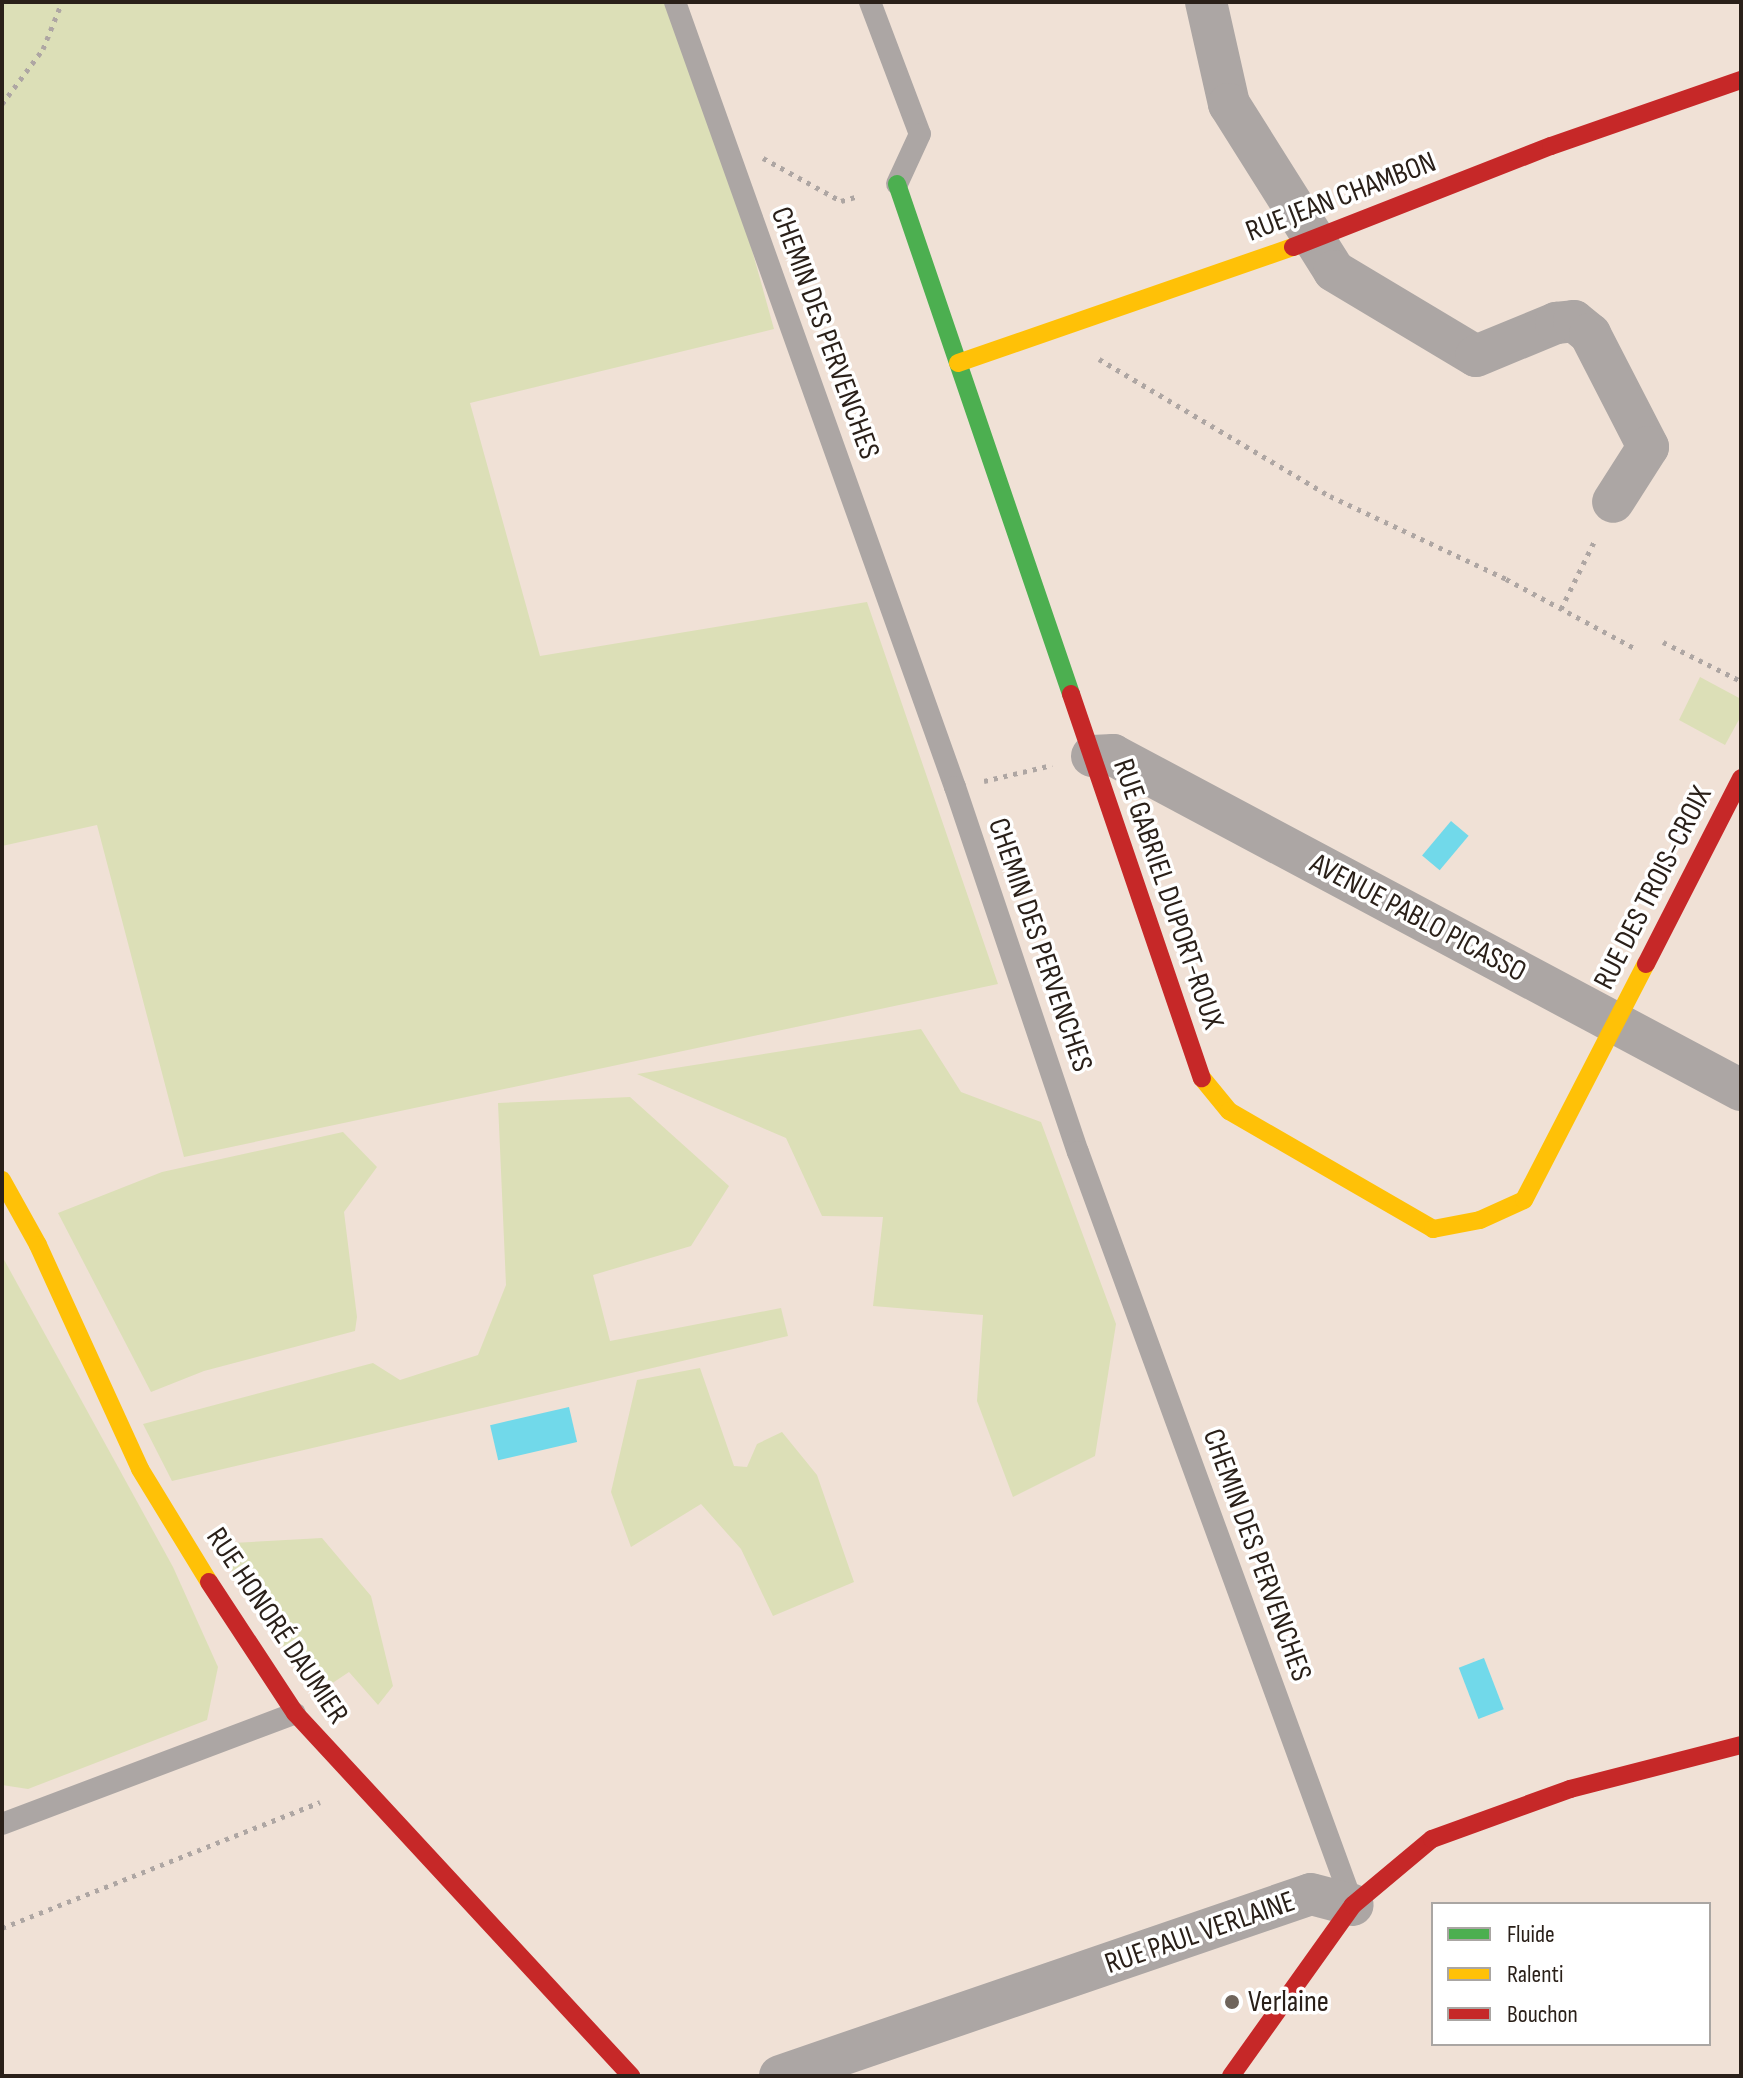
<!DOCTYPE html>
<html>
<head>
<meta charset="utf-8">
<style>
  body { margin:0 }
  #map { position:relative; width:1743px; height:2078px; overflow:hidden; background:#f0e1d6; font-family:"Sofia Sans Condensed",sans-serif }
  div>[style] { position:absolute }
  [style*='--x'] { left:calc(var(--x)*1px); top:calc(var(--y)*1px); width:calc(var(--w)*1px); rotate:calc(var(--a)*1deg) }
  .green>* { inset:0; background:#dcdfb7 }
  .water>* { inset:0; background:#71d9ea; transform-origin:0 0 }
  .path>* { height:5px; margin-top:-2.5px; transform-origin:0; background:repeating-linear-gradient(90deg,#aea6a3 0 4px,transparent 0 10px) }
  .lane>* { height:22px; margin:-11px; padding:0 11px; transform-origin:11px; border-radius:11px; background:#aca6a4 }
  .street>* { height:42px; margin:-21px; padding:0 21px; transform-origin:21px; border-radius:21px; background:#aca6a4 }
  .fast>* { height:18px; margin:-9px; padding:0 9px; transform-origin:9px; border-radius:9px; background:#4caf50 }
  .slow>* { height:18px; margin:-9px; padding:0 9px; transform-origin:9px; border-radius:9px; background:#ffc107 }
  .jam>* { height:18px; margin:-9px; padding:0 9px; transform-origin:9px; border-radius:9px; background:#c62828 }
  .dots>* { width:22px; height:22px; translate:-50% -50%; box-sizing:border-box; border:4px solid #fff; border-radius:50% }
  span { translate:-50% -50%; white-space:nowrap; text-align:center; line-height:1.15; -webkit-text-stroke:7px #fff; paint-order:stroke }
  .street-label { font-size:30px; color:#2a2019 }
  .poi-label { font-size:30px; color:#2a2019 }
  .left { translate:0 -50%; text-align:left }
  .frame { position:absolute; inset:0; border:4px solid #2a2019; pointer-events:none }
  .legend { position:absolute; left:1431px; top:1902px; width:280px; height:144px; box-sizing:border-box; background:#fff; border:2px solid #aaa6a3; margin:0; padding:10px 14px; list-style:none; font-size:24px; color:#2a2019 }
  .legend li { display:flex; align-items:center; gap:16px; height:40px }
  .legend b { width:40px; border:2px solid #aaa6a3 }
</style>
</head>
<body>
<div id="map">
  <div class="green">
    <i style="clip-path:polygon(2px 2px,683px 2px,774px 329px,470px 403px,540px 656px,867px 602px,998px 984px,184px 1157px,97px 825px,2px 846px)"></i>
    <i style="clip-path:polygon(1700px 677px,1741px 699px,1741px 716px,1725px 745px,1679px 720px)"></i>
    <i style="clip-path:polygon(921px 1029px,961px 1092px,1041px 1122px,1116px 1324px,1095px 1456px,1013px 1497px,977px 1401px,983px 1315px,873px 1306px,883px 1217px,822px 1216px,786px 1138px,637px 1074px)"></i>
    <i style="clip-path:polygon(630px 1097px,729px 1186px,691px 1246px,593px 1275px,610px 1341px,781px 1308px,788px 1336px,172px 1481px,143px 1424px,373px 1363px,400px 1380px,478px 1355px,506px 1285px,498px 1103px)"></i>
    <i style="clip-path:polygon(343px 1132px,377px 1167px,344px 1212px,357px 1317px,355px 1331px,204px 1371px,151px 1392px,58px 1213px,162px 1172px)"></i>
    <i style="clip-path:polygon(2px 1256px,173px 1567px,218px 1667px,207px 1720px,28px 1789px,2px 1785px)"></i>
    <i style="clip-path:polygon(700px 1368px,734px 1466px,747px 1467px,757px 1444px,782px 1432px,817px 1475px,854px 1582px,773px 1616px,741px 1549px,701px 1504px,631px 1547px,611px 1492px,637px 1380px)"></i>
    <i style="clip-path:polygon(322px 1538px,371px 1596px,393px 1686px,378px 1705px,349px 1672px,316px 1694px,214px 1544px)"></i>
  </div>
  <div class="water">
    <i style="left:1451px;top:821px;width:23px;height:45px;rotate:40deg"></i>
    <i style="left:569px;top:1407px;width:36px;height:81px;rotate:77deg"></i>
    <i style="left:1484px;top:1658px;width:55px;height:27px;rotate:69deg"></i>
  </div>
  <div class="path">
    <i style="--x:2;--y:104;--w:69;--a:-53.3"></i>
    <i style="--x:43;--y:49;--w:51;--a:-68"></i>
    <i style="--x:763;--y:158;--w:89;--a:28.9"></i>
    <i style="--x:841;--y:201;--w:18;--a:-16"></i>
    <i style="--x:1099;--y:359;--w:269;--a:30.7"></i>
    <i style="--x:1330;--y:496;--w:195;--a:25.2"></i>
    <i style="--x:1506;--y:579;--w:148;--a:28.3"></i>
    <i style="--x:1561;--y:609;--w:79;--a:-63.8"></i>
    <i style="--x:1663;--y:642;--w:87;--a:26.6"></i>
    <i style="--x:984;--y:781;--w:70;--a:-13.2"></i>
    <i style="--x:2;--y:1928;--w:342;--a:-21.6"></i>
  </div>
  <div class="lane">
    <i style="--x:675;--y:2;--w:833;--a:70.37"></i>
    <i style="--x:955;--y:787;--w:385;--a:71.4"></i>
    <i style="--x:1078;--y:1152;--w:802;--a:69.94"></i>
    <i style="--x:870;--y:2;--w:141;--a:69.3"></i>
    <i style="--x:920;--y:134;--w:55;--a:114.7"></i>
    <i style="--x:2;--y:1824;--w:313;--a:-20.7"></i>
  </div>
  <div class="street">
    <i style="--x:1206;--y:2;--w:105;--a:77.3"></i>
    <i style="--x:1229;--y:104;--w:197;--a:57.8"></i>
    <i style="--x:1334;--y:271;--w:165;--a:30.9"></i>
    <i style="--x:1476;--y:356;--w:87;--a:-22.4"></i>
    <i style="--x:1556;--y:323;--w:18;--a:-6"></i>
    <i style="--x:1574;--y:321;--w:21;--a:39"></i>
    <i style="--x:1590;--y:334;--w:127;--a:62.8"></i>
    <i style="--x:1648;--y:447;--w:65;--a:122.5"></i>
    <i style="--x:1092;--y:756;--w:21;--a:-3"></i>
    <i style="--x:1113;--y:755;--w:712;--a:28.08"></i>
    <i style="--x:780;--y:2076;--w:561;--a:-18.92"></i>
    <i style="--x:1311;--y:1894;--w:43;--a:14.7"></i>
  </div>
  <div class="fast">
    <i style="--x:897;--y:184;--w:539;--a:71.16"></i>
  </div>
  <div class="slow">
    <i style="--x:958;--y:363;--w:355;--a:-19.1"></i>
    <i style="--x:1202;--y:1078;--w:43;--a:50.7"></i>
    <i style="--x:1229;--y:1111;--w:236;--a:30"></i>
    <i style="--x:1433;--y:1229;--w:48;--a:-10.8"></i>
    <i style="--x:1480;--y:1220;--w:48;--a:-24.4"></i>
    <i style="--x:1524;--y:1200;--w:266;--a:-62.7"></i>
    <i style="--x:2;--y:1180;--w:74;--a:61"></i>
    <i style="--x:38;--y:1245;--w:246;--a:65.5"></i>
    <i style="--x:140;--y:1469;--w:132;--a:58.6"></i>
  </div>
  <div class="jam">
    <i style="--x:1293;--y:247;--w:277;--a:-21.4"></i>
    <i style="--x:1551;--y:146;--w:201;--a:-19.2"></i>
    <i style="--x:1071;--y:694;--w:406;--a:71.2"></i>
    <i style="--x:1646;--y:964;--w:209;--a:-62.9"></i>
    <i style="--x:209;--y:1582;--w:157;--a:56.7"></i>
    <i style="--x:295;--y:1713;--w:495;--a:47.2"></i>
    <i style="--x:1231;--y:2076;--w:210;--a:-54.5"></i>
    <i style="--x:1353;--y:1905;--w:103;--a:-39.9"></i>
    <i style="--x:1432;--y:1839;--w:147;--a:-19.9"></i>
    <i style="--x:1570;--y:1789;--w:177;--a:-14.4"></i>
  </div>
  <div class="dots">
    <i style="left:1232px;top:2002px;background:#6f645b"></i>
  </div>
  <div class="street-label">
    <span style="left:1341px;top:197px;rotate:-21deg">RUE JEAN CHAMBON</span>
    <span style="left:825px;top:333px;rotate:70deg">CHEMIN DES PERVENCHES</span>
    <span style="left:1653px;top:888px;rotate:-63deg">RUE DES TROIS-CROIX</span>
    <span style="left:1168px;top:894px;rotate:71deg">RUE GABRIEL DUPORT-ROUX</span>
    <span style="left:1418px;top:918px;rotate:28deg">AVENUE PABLO PICASSO</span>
    <span style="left:1040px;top:945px;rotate:71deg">CHEMIN DES PERVENCHES</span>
    <span style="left:1257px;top:1555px;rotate:70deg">CHEMIN DES PERVENCHES</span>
    <span style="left:277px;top:1626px;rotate:56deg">RUE HONORÉ DAUMIER</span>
    <span style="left:1200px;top:1933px;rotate:-19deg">RUE PAUL VERLAINE</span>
  </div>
  <div class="poi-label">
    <span class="left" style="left:1248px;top:2002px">Verlaine</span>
  </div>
  <div class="frame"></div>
  <ul class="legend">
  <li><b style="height:10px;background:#4caf50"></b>Fluide</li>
  <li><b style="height:10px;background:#ffc107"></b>Ralenti</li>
  <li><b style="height:10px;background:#c62828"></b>Bouchon</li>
  </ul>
</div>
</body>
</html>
